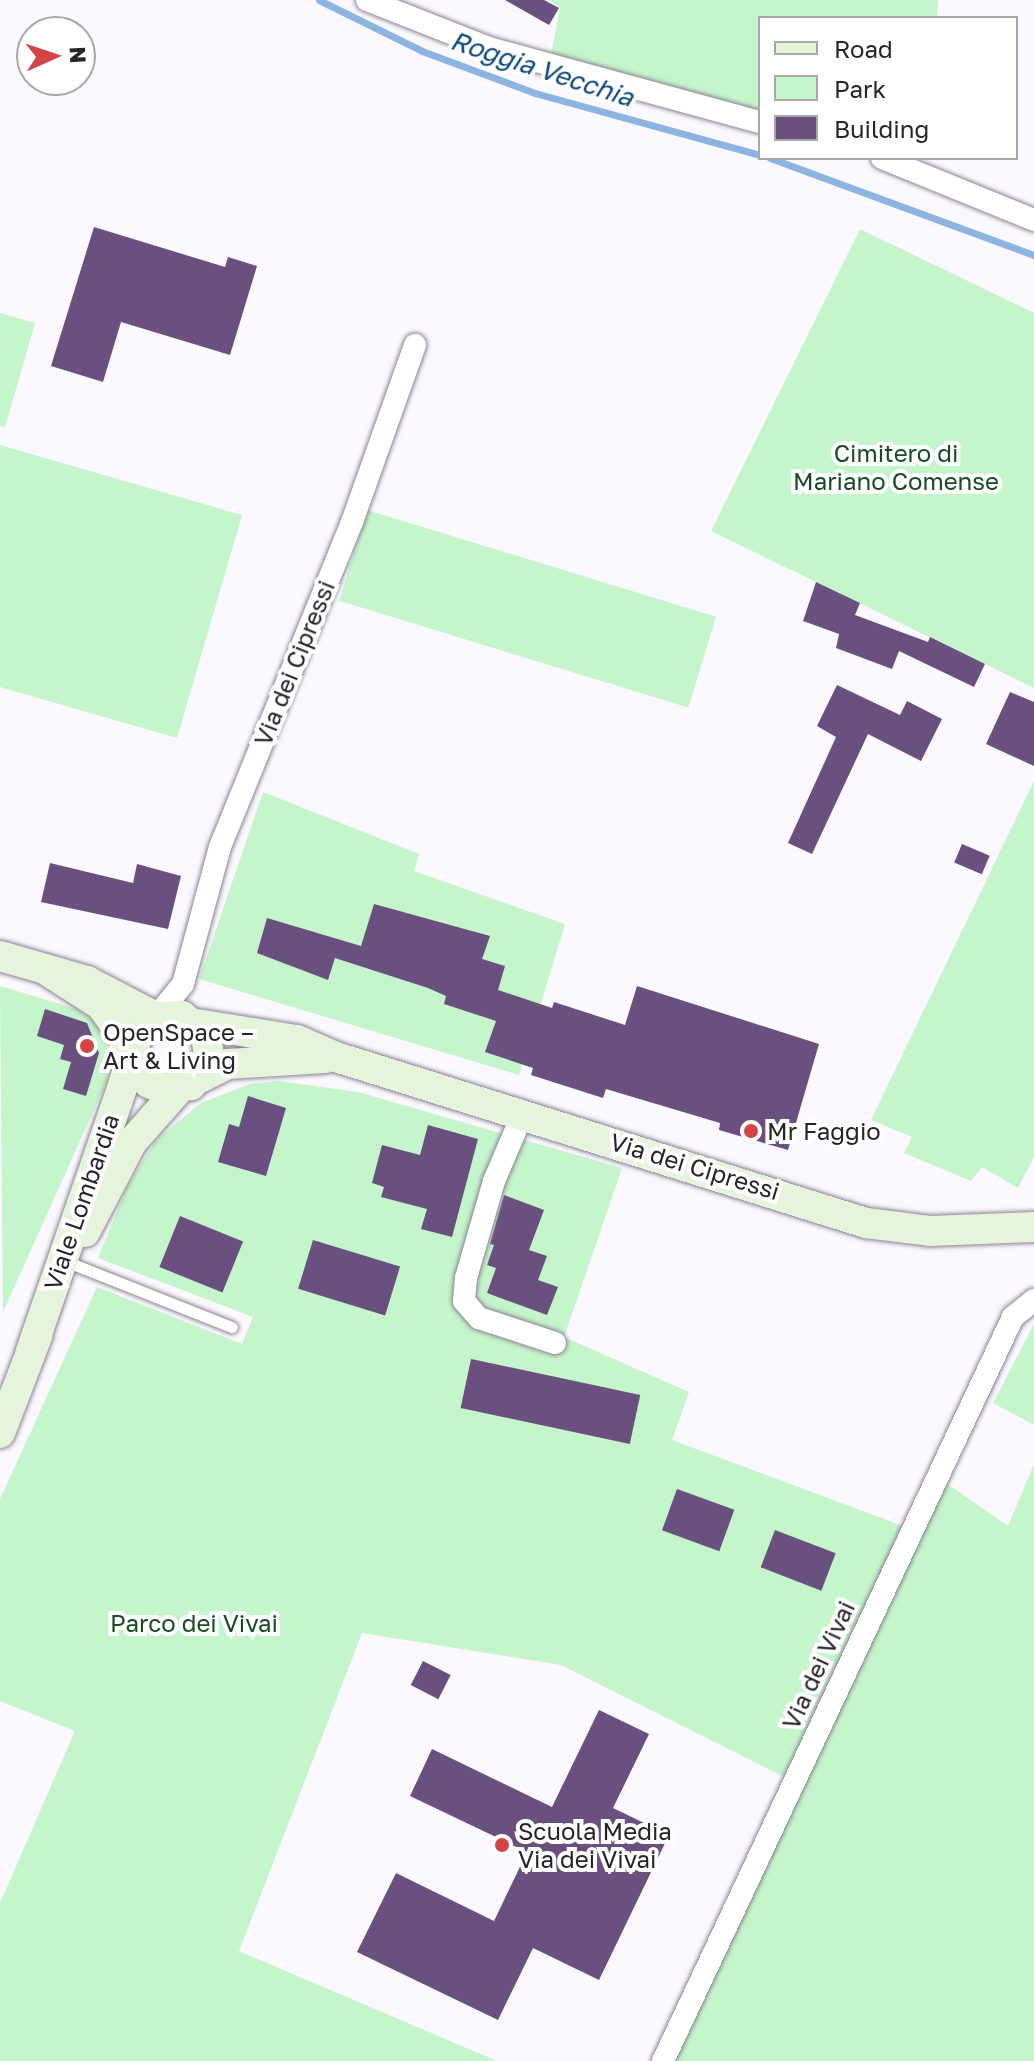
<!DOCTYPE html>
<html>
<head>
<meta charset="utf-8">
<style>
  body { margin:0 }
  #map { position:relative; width:1034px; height:2061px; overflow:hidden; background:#fbf8ff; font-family:"Golos Text",sans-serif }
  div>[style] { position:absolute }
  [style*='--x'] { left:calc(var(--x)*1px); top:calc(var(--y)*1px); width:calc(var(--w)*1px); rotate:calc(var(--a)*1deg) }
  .green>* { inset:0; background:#c4f5cb; transform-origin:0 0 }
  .stream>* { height:7px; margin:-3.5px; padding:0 3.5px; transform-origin:3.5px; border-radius:3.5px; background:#8bb4e0 }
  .building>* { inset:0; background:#6a507e; transform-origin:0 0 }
  .roads { filter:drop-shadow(0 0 2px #8b8393) drop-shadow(0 0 2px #8b8393) }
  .lane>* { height:11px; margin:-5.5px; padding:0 5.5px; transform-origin:5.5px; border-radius:5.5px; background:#fff }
  .street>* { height:22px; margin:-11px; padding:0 11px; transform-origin:11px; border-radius:11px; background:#fff }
  .secondary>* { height:30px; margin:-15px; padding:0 15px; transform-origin:15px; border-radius:15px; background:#e7f4dc }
  .dots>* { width:22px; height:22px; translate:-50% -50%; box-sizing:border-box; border:4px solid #fff; border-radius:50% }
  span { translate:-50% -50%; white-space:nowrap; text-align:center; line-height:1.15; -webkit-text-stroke:8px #fff; paint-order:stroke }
  .park-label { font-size:24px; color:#174b24 }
  .street-label { font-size:24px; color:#262329 }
  .poi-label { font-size:24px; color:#262329 }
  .left { translate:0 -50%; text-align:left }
  .water-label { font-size:26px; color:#08467c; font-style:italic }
  .legend { position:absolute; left:758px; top:16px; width:260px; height:144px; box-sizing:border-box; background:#fff; border:2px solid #a8a7a9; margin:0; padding:10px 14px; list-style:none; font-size:24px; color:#262329 }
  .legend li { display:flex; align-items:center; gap:16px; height:40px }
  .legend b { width:40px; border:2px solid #a8a7a9 }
  .north { position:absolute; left:16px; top:16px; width:80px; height:80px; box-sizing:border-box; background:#fff; border:2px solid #a8a7a9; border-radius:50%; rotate:87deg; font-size:22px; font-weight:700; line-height:32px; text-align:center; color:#262329 }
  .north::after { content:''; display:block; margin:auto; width:28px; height:36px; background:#d44445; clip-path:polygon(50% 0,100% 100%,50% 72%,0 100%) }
</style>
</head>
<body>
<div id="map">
  <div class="green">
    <i style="clip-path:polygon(549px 0,938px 0,937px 18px,760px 18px,760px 113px,551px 56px,560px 8px)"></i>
    <i style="clip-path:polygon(860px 229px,1034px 313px,1034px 688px,711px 531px)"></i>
    <i style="clip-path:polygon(0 313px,35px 323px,5px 427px,0 426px)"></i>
    <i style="clip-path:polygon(0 445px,242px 515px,177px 738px,0 687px)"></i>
    <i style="left:367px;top:510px;width:365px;height:95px;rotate:17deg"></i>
    <i style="clip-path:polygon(1034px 781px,1034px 1157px,1018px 1188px,982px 1167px,971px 1181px,904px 1153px,912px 1137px,871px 1120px)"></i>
    <i style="clip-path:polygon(263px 792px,419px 854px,414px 871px,565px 924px,519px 1075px,199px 979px)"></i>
    <i style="clip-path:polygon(0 986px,77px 1009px,93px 1020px,106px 1040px,109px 1067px,107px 1081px,3px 1312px)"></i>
    <i style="clip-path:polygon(278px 1081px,358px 1092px,622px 1168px,564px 1337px,689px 1392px,672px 1440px,903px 1526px,936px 1476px,1008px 1526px,1034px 1464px,1034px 2061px,660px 2061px,792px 1781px,561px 1665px,362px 1633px,239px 1951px,497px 2061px,0 2061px,0 1903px,75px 1731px,0 1701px,0 1499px,97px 1287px,242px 1344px,253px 1317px,98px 1258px,127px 1187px,156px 1140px,201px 1103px,250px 1084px)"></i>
    <i style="clip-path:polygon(1034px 1324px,1034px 1425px,993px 1403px)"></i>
  </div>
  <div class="stream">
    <i style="--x:319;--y:0;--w:115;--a:26.3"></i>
    <i style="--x:422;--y:51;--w:121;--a:20.4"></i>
    <i style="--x:535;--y:93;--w:233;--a:15.4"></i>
    <i style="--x:770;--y:158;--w:281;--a:20.2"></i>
  </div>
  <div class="building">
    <i style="clip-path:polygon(505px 0,544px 0,559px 8px,549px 25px)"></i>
    <i style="clip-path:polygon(94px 227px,225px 267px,228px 257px,257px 266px,230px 355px,121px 322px,103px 382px,51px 366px)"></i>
    <i style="clip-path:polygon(816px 582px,860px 603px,855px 615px,928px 642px,930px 637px,985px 664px,974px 687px,899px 651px,892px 669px,836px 648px,839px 634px,803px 621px)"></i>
    <i style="clip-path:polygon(837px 685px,900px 715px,907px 701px,942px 719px,921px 761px,868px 734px,812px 854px,788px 843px,836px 737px,817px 726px)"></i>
    <i style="clip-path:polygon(1010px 692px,1034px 702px,1034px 766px,986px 744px)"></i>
    <i style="left:962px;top:844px;width:30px;height:20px;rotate:23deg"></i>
    <i style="clip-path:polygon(50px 863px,133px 883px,137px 864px,181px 876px,168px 929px,41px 902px)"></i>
    <i style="clip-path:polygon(374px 904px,490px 936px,482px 959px,505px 966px,498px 990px,552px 1008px,554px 1002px,625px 1025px,637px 986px,819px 1044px,788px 1150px,719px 1130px,720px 1123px,606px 1089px,603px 1098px,531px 1075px,533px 1068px,485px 1052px,496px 1021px,444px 1004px,446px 996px,428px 988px,335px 958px,328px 980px,257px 953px,267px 918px,361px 946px)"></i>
    <i style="clip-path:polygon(45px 1009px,87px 1023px,99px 1053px,86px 1096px,63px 1089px,71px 1062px,60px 1059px,64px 1045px,37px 1036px)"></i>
    <i style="clip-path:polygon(248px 1096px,286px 1108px,266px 1176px,218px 1162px,229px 1124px,239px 1127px)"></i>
    <i style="clip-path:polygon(428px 1125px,478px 1139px,452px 1237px,421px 1229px,427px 1209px,381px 1197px,384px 1187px,372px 1183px,382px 1145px,420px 1155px)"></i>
    <i style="clip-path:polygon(504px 1195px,544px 1210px,529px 1250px,547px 1256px,538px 1280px,558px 1287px,547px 1315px,487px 1293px,496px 1268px,487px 1265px,494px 1245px,490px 1244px)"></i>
    <i style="left:180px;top:1216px;width:68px;height:55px;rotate:22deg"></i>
    <i style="left:313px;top:1240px;width:91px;height:51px;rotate:17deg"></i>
    <i style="left:471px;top:1359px;width:173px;height:50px;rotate:12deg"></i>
    <i style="left:677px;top:1489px;width:61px;height:44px;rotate:20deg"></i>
    <i style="left:775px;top:1530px;width:65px;height:40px;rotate:21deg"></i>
    <i style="left:423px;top:1661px;width:31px;height:27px;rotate:27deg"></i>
    <i style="clip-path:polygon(599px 1710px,649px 1734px,613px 1808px,669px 1835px,599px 1980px,533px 1948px,498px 2020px,357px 1952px,396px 1873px,494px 1921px,527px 1852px,410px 1796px,432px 1749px,552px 1807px)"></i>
  </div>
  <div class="roads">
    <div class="lane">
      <i style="--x:70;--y:1263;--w:174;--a:21.6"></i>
    </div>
    <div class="street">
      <i style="--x:367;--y:0;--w:131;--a:21.5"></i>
      <i style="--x:489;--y:48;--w:281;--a:15.3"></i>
      <i style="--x:882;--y:158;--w:164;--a:22.2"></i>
      <i style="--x:156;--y:1017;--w:43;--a:-50.7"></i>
      <i style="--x:183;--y:984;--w:142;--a:-74.9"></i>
      <i style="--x:220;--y:847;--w:351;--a:-67.9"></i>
      <i style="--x:352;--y:522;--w:188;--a:-70.4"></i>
      <i style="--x:523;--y:1113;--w:74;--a:113.1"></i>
      <i style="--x:494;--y:1181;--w:101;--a:106.1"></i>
      <i style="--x:466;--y:1278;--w:23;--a:95"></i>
      <i style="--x:464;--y:1301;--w:23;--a:49"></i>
      <i style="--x:479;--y:1318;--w:80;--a:18.2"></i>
      <i style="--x:663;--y:2061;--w:822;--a:-64.81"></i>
      <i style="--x:1013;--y:1317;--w:27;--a:-39"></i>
    </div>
    <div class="secondary">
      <i style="--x:0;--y:956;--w:91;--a:16"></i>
      <i style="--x:87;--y:981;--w:78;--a:27.6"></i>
      <i style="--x:197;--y:1024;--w:101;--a:9.1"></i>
      <i style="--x:297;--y:1040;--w:43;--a:23.6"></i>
      <i style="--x:336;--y:1057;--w:555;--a:17.39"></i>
      <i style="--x:866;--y:1223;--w:64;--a:7.1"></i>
      <i style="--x:930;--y:1231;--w:104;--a:-2.2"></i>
      <i style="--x:200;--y:1078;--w:30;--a:-27"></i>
      <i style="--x:227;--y:1064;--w:99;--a:-3.5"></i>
      <i style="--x:85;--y:1232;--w:102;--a:-62.4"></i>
      <i style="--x:132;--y:1142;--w:69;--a:-48.5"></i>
      <i style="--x:31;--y:1351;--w:285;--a:-70.9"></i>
      <i style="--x:124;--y:1082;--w:29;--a:-72"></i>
      <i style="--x:133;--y:1054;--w:16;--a:-79"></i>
      <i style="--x:136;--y:1038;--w:29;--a:-46"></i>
      <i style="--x:156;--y:1017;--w:26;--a:-2"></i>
      <i style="--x:182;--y:1016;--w:31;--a:40"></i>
      <i style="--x:206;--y:1036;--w:18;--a:81"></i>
      <i style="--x:209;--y:1054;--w:36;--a:120"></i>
      <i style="--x:191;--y:1085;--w:28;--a:172"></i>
      <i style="--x:163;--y:1089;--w:15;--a:-157"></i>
      <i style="--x:149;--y:1083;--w:16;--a:-135"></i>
      <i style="--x:138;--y:1072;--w:19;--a:-106"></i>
      <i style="--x:133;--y:1054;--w:12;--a:-114"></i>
      <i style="--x:128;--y:1043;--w:47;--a:-125.4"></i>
      <i style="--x:101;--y:1005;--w:65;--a:-147.5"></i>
      <i style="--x:0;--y:1433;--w:106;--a:-69"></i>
    </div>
  </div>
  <div class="dots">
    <i style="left:87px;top:1046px;background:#d44445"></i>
    <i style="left:751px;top:1131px;background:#d44445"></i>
    <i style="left:502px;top:1845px;background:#d44445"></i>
  </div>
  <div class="park-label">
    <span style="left:896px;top:467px">Cimitero di<br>Mariano Comense</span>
    <span style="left:194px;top:1623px">Parco dei Vivai</span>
  </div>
  <div class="street-label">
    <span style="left:294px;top:663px;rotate:-68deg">Via dei Cipressi</span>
    <span style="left:695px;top:1166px;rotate:17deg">Via dei Cipressi</span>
    <span style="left:81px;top:1202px;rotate:-71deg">Viale Lombardia</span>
    <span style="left:818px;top:1665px;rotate:-65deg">Via dei Vivai</span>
  </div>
  <div class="poi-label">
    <span class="left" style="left:103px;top:1046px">OpenSpace –<br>Art &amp; Living</span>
    <span class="left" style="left:767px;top:1131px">Mr Faggio</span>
    <span class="left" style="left:518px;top:1845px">Scuola Media<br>Via dei Vivai</span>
  </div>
  <div class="water-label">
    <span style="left:542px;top:69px;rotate:18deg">Roggia Vecchia</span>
  </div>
  <ul class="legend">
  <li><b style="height:10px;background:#e7f4dc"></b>Road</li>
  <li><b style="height:22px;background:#c4f5cb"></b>Park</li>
  <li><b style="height:22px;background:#6a507e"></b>Building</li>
  </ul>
  <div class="north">N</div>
</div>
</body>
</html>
